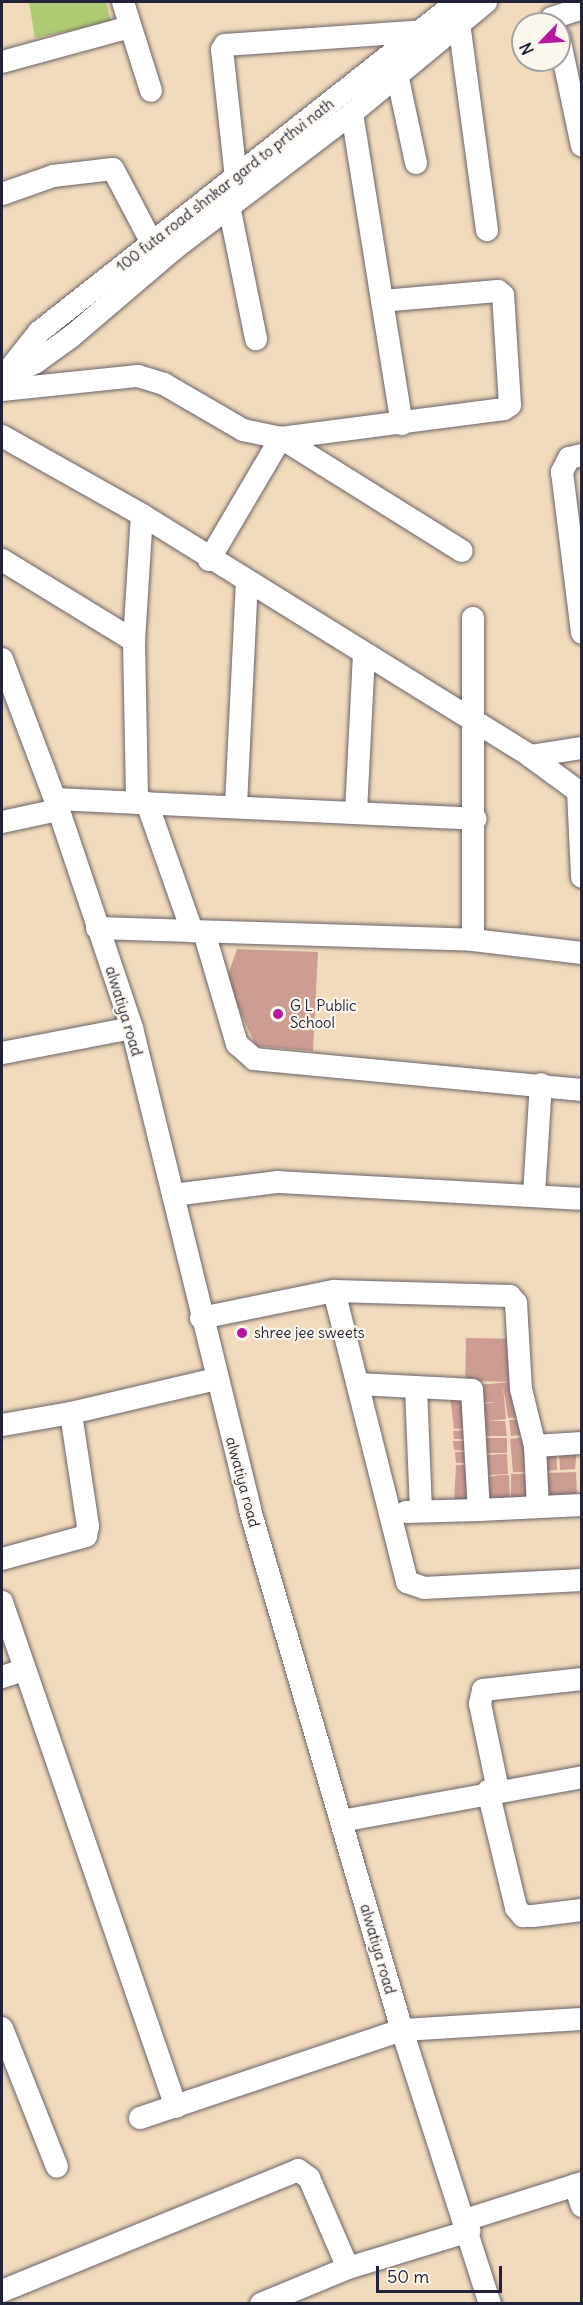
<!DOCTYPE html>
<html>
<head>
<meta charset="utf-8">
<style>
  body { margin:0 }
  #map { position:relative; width:583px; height:2305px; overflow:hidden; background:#f2dbbc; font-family:Delius,sans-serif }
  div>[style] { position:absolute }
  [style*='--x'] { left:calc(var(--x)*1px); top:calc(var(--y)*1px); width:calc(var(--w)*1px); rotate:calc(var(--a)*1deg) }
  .green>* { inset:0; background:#b0cc73 }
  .building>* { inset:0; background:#ce9d92; transform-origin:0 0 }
  .roads { filter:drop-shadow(0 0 2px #6b6368) drop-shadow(0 0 2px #6b6368) }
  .minor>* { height:22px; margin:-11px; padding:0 11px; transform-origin:11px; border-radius:11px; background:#fff }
  .dots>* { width:16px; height:16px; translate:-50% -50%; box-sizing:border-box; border:3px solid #fbf7ec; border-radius:50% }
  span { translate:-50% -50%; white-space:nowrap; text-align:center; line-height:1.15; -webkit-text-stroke:4.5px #fbf7ec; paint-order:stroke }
  .street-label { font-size:15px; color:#22223b }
  .poi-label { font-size:15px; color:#22223b }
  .left { translate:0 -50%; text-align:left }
  .frame { position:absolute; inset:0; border:3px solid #22223b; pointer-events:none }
  .north { position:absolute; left:511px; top:12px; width:60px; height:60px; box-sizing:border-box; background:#fbf7ec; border:2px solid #a4a2a5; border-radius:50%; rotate:245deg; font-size:16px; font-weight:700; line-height:24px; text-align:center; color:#22223b }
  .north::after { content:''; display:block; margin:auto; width:21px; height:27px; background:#b5179e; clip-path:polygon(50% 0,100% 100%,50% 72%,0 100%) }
  .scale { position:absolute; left:376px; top:2266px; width:126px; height:27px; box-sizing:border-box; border:3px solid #22223b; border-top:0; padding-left:8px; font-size:18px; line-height:21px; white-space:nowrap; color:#22223b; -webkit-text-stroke:4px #fbf7ec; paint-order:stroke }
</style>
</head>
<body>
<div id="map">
  <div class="green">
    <i style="clip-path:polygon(29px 2px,106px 2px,111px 22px,35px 38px)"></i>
  </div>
  <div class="building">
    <i style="clip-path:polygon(237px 949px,318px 952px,313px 1051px,256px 1046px,226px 981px)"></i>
    <i style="left:466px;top:1338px;width:49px;height:43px;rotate:1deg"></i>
    <i style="clip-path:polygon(519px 1381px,525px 1417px,508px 1418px,503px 1386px,506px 1419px,489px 1421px,505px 1421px,507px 1436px,482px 1436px,479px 1405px,497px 1402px,479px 1403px,478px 1385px)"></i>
    <i style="clip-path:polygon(470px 1393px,471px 1428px,454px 1429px,450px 1394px)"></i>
    <i style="clip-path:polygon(527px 1419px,530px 1434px,511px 1436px,509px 1420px)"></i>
    <i style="clip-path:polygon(472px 1430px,472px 1439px,454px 1439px,453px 1431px)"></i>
    <i style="left:530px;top:1437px;width:34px;height:20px;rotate:85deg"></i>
    <i style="left:482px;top:1438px;width:25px;height:15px"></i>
    <i style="clip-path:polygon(453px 1441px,472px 1441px,473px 1451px,454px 1450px)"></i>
    <i style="clip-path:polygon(559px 1447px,577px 1447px,575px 1469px,560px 1470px)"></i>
    <i style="left:556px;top:1448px;width:22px;height:18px;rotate:87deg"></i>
    <i style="clip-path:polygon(455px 1452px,473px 1452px,473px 1462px,456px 1463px)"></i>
    <i style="left:507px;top:1454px;width:20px;height:25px;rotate:87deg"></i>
    <i style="clip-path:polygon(456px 1465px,473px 1465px,477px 1502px,454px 1502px)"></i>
    <i style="left:576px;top:1472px;width:29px;height:37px;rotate:88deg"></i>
    <i style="left:511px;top:1474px;width:24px;height:25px"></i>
    <i style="clip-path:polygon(499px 1475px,509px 1475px,510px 1499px,485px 1501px,484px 1478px)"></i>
  </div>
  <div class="roads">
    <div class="minor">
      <i style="--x:123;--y:2;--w:93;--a:72.5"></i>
      <i style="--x:552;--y:18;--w:32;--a:-18"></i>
      <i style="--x:459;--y:23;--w:209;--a:82.3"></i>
      <i style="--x:559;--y:37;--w:111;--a:78.1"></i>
      <i style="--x:2;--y:62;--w:133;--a:-15.3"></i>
      <i style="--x:397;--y:74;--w:91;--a:77.9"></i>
      <i style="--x:352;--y:113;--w:315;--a:80.9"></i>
      <i style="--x:236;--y:178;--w:129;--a:-96.2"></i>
      <i style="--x:222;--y:50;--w:6;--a:-59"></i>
      <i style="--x:225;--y:45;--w:198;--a:-4"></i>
      <i style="--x:2;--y:194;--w:54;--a:-19.4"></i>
      <i style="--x:53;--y:176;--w:60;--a:-6.7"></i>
      <i style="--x:113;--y:169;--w:84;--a:62.2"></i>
      <i style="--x:229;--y:206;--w:136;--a:78.5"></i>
      <i style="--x:4;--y:376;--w:56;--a:-51.5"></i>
      <i style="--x:39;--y:332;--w:533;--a:-38.29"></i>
      <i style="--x:2;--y:378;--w:38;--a:-25"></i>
      <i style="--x:36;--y:362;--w:44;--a:-35.8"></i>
      <i style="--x:72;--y:336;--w:135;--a:-40.5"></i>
      <i style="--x:175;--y:248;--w:223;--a:-37.3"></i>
      <i style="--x:352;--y:113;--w:174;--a:-39.6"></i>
      <i style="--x:2;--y:390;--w:137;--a:-5.9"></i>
      <i style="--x:138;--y:376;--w:27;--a:17"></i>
      <i style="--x:164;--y:384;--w:91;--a:30.2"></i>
      <i style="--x:243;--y:430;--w:39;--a:12"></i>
      <i style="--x:281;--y:438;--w:225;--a:-7.4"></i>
      <i style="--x:504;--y:409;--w:7;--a:-34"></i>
      <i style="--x:510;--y:405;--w:110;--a:-93.6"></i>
      <i style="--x:503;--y:295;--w:6;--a:-141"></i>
      <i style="--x:498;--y:291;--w:116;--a:175.1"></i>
      <i style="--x:2;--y:436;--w:161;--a:29.4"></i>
      <i style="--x:142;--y:515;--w:457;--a:31.8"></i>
      <i style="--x:530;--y:756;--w:64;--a:36.2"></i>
      <i style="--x:582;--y:455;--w:13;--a:167"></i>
      <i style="--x:569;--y:458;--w:16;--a:117"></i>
      <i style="--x:562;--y:472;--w:162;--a:82.9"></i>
      <i style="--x:2;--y:560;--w:155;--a:31.5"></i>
      <i style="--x:134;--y:641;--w:162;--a:88.9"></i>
      <i style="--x:209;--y:560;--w:142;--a:-59.5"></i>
      <i style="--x:281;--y:438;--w:213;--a:32"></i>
      <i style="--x:134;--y:641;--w:126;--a:-86.4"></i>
      <i style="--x:2;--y:659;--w:150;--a:69.3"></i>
      <i style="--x:55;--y:799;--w:242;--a:71.4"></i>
      <i style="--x:132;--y:1028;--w:496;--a:76.2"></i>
      <i style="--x:250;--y:1510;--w:542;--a:73.71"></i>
      <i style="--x:402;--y:2030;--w:288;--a:72.2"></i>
      <i style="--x:530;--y:756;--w:53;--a:-8.7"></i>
      <i style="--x:578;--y:791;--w:86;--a:87.3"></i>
      <i style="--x:55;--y:799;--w:421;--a:2.7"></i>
      <i style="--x:147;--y:803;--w:136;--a:70.6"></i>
      <i style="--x:236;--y:805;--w:222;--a:-87.2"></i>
      <i style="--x:356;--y:812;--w:158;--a:-87.1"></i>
      <i style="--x:2;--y:822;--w:57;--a:-12.1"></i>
      <i style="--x:97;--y:928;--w:376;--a:1.8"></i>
      <i style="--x:473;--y:940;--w:110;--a:6.8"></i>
      <i style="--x:204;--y:932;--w:117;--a:73.6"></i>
      <i style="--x:237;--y:1044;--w:23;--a:41"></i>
      <i style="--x:254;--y:1059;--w:329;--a:5.4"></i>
      <i style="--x:473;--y:940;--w:322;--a:-90"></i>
      <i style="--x:2;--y:1053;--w:132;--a:-10.9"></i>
      <i style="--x:534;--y:1194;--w:110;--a:-86.4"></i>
      <i style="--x:173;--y:1195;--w:106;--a:-7.1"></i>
      <i style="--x:278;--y:1182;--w:304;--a:3.2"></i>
      <i style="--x:334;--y:1291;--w:300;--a:75.9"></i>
      <i style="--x:407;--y:1582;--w:18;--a:19"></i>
      <i style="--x:424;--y:1588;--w:158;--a:-2.9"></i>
      <i style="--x:201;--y:1318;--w:136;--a:-11.5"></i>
      <i style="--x:334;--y:1291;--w:176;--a:1.6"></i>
      <i style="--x:510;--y:1296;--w:9;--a:49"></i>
      <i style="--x:516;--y:1303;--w:86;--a:86.7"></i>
      <i style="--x:521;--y:1389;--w:59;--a:76.2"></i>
      <i style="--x:535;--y:1446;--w:61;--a:87.2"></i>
      <i style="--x:359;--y:1384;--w:113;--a:3"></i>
      <i style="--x:472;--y:1390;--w:120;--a:86.7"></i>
      <i style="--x:479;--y:1510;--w:103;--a:-2.8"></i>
      <i style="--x:416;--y:1387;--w:124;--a:87.7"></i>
      <i style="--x:2;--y:1425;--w:70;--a:-9.9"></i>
      <i style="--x:535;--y:1446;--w:47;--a:-3.7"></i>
      <i style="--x:406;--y:1512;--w:73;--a:-1.6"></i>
      <i style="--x:2;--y:1559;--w:87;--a:-15.3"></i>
      <i style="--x:86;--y:1536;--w:10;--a:-79"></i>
      <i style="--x:88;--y:1526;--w:114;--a:-98.6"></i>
      <i style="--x:71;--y:1413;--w:149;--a:-13.2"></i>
      <i style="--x:2;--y:1602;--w:534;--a:70.99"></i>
      <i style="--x:2;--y:1677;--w:22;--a:-18"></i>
      <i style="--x:498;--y:1790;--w:88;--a:-101.8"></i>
      <i style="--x:480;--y:1704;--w:14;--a:-78"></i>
      <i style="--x:483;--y:1690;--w:100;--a:-6.3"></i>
      <i style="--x:488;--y:1791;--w:120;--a:76.5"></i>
      <i style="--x:516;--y:1908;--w:11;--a:49"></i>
      <i style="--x:523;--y:1916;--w:10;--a:0"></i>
      <i style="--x:533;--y:1916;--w:49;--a:-7"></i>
      <i style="--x:341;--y:1821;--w:245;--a:-10.3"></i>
      <i style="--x:2;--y:2028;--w:149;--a:68.4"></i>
      <i style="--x:140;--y:2118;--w:276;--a:-18.6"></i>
      <i style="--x:402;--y:2030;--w:180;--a:-3.5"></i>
      <i style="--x:575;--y:2185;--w:22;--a:72"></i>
      <i style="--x:465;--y:2220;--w:123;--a:-17.5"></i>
      <i style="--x:2;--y:2291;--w:320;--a:-22.2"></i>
      <i style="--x:298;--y:2170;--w:14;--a:36"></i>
      <i style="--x:309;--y:2178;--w:98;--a:66.6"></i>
      <i style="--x:261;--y:2304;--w:94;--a:-22.5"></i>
      <i style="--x:348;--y:2268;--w:127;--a:-17"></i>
    </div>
  </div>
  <div class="dots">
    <i style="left:278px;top:1014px;background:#b5179e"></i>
    <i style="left:242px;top:1333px;background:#b5179e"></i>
  </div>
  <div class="street-label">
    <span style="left:225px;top:185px;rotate:-38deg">100 futa road shnkar gard to prthvi nath</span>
    <span style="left:124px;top:1011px;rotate:73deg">alwatiya road</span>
    <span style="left:243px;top:1482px;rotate:75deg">alwatiya road</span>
    <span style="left:378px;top:1949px;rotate:74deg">alwatiya road</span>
  </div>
  <div class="poi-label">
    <span class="left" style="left:290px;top:1014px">G L Public<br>School</span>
    <span class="left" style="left:254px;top:1333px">shree jee sweets</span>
  </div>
  <div class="frame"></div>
  <div class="north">N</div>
  <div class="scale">50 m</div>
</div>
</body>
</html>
